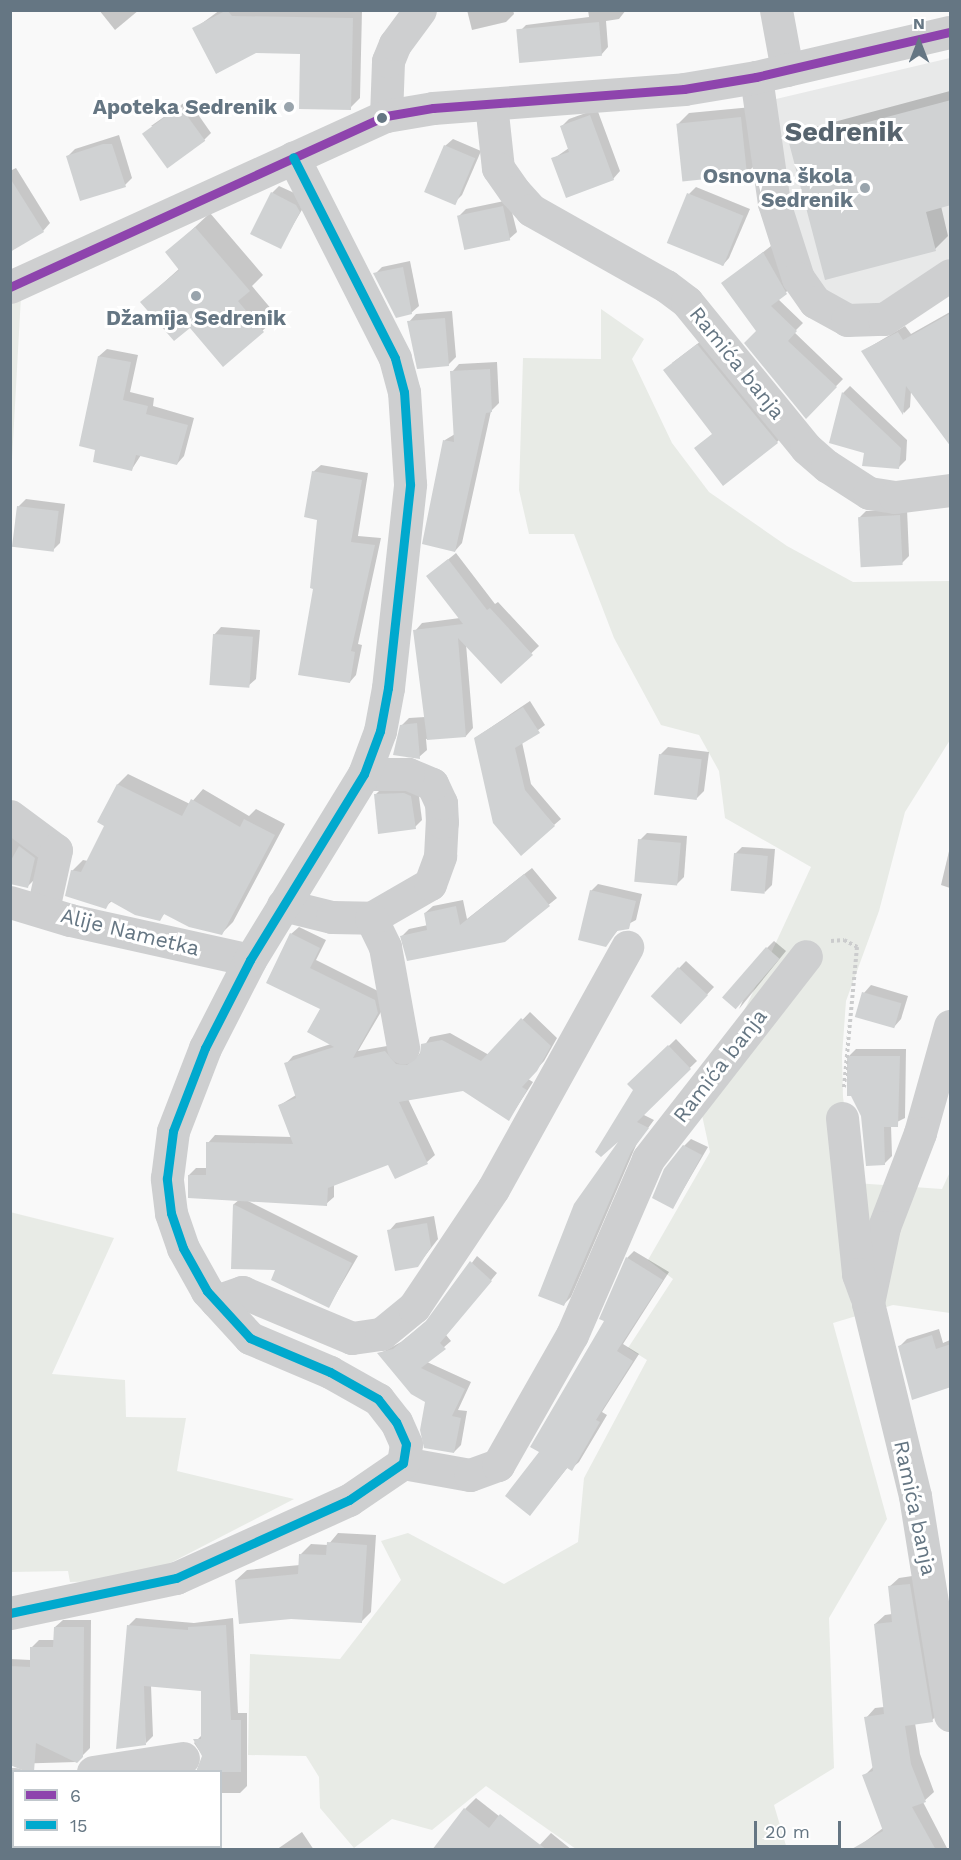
<!DOCTYPE html>
<html>
<head>
<meta charset="utf-8">
<style>
  body { margin:0 }
  #map { position:relative; width:961px; height:1860px; overflow:hidden; background:#f9f9f9; font-family:"Work Sans",sans-serif }
  div>[style] { position:absolute }
  [style*='--x'] { left:calc(var(--x)*1px); top:calc(var(--y)*1px); width:calc(var(--w)*1px); rotate:calc(var(--a)*1deg) }
  .built>* { inset:0; background:#e8e9e9 }
  .green>* { inset:0; background:#e8ebe6 }
  .shadow>* { inset:0; background:#0003 }
  .building>* { inset:0; background:#d0d2d3; transform-origin:0 0 }
  .path>* { height:4px; margin-top:-2px; transform-origin:0; background:repeating-linear-gradient(90deg,#cbcccd 0 3px,transparent 0 6px) }
  .minor>* { height:33px; margin:-16.5px; padding:0 16.5px; transform-origin:16.5px; border-radius:16.5px; background:#cecfd0 }
  .bus-1>* { height:9px; margin:-4.5px; padding:0 4.5px; transform-origin:4.5px; border-radius:4.5px; background:#8e44ad }
  .bus-2>* { height:9px; margin:-4.5px; padding:0 4.5px; transform-origin:4.5px; border-radius:4.5px; background:#00a9ce }
  .dots>* { width:16px; height:16px; translate:-50% -50%; box-sizing:border-box; border:3px solid #fff; border-radius:50% }
  span { translate:-50% -50%; white-space:nowrap; text-align:center; line-height:1.15; -webkit-text-stroke:6px #fff; paint-order:stroke }
  .poi-label { font-size:21px; color:#657683; font-weight:700 }
  .right { translate:-100% -50%; text-align:right }
  .street-label { font-size:21px; color:#657683 }
  .district-label { font-size:27px; color:#57646e; font-weight:700 }
  .frame { position:absolute; inset:0; border:12px solid #657683; pointer-events:none }
  .legend { position:absolute; left:12px; top:1770px; width:210px; height:78px; box-sizing:border-box; background:#fff; border:2px solid #c1c8cd; margin:0; padding:8px 10px; list-style:none; font-size:18px; color:#657683 }
  .legend li { display:flex; align-items:center; gap:12px; height:30px }
  .legend b { width:30px; border:2px solid #c1c8cd }
  .north { position:absolute; left:889px; top:12px; width:60px; height:60px; -webkit-text-stroke:4px #fff; paint-order:stroke; rotate:0deg; font-size:16px; font-weight:700; line-height:24px; text-align:center; color:#657683 }
  .north::after { content:''; display:block; margin:auto; width:21px; height:27px; background:#657683; clip-path:polygon(50% 0,100% 100%,50% 72%,0 100%) }
  .scale { position:absolute; left:754px; top:1821px; width:87px; height:27px; box-sizing:border-box; border:3px solid #657683; border-top:0; padding-left:8px; font-size:18px; line-height:21px; white-space:nowrap; color:#657683; -webkit-text-stroke:4px #fff; paint-order:stroke }
</style>
</head>
<body>
<div id="map">
  <div class="built">
    <i style="clip-path:polygon(950px 58px,950px 261px,879px 311px,833px 302px,802px 262px,776px 140px,776px 99px)"></i>
  </div>
  <div class="green">
    <i style="clip-path:polygon(21px 296px,11px 478px,11px 301px)"></i>
    <i style="clip-path:polygon(601px 309px,644px 339px,632px 359px,672px 443px,709px 492px,787px 546px,853px 582px,950px 581px,950px 740px,905px 812px,879px 911px,846px 1001px,842px 1056px,843px 1097px,855px 1183px,942px 1189px,950px 1172px,950px 1313px,893px 1305px,833px 1323px,887px 1519px,829px 1618px,834px 1768px,774px 1805px,787px 1849px,576px 1849px,486px 1786px,432px 1830px,392px 1819px,354px 1848px,320px 1808px,319px 1777px,306px 1756px,248px 1755px,250px 1654px,340px 1659px,401px 1580px,381px 1541px,408px 1533px,504px 1584px,578px 1542px,584px 1478px,647px 1360px,628px 1348px,673px 1279px,648px 1260px,710px 1152px,700px 1106px,811px 867px,725px 818px,719px 771px,699px 735px,661px 725px,614px 638px,574px 534px,529px 534px,519px 490px,523px 358px,601px 359px)"></i>
    <i style="clip-path:polygon(10px 1212px,114px 1238px,52px 1374px,125px 1380px,126px 1417px,186px 1418px,177px 1471px,294px 1499px,153px 1572px,113px 1581px,70px 1582px,68px 1571px,11px 1572px)"></i>
  </div>
  <div class="shadow">
    <i style="clip-path:polygon(99px 10px,139px 10px,115px 30px)"></i>
    <i style="clip-path:polygon(220px 10px,362px 10px,360px 98px,350px 108px,301px 53px,194px 29px)"></i>
    <i style="clip-path:polygon(467px 10px,513px 10px,514px 14px,506px 22px,472px 30px)"></i>
    <i style="clip-path:polygon(588px 10px,626px 10px,619px 19px,606px 21px,608px 47px,601px 55px,519px 32px,526px 25px,589px 17px)"></i>
    <i style="clip-path:polygon(950px 91px,950px 204px,941px 206px,948px 236px,935px 249px,790px 143px,804px 130px)"></i>
    <i style="clip-path:polygon(188px 100px,211px 133px,204px 140px,151px 126px)"></i>
    <i style="clip-path:polygon(752px 107px,757px 163px,746px 174px,678px 124px,689px 113px)"></i>
    <i style="clip-path:polygon(597px 109px,620px 171px,613px 179px,553px 159px,569px 148px,561px 127px,569px 119px)"></i>
    <i style="clip-path:polygon(119px 135px,132px 178px,125px 185px,68px 156px,75px 149px)"></i>
    <i style="clip-path:polygon(453px 139px,481px 151px,462px 195px,455px 202px,445px 146px)"></i>
    <i style="clip-path:polygon(16px 168px,50px 223px,43px 231px,10px 242px,10px 171px)"></i>
    <i style="clip-path:polygon(279px 186px,303px 197px,306px 203px,280px 247px,272px 193px)"></i>
    <i style="clip-path:polygon(696px 187px,750px 209px,729px 258px,722px 266px,689px 194px)"></i>
    <i style="clip-path:polygon(509px 200px,517px 232px,509px 239px,459px 216px,466px 209px)"></i>
    <i style="clip-path:polygon(210px 213px,263px 275px,252px 286px,278px 317px,223px 365px,190px 326px,142px 302px,180px 268px,167px 253px)"></i>
    <i style="clip-path:polygon(771px 246px,793px 286px,778px 299px,803px 323px,794px 332px,843px 379px,806px 417px,758px 331px,723px 283px)"></i>
    <i style="clip-path:polygon(410px 261px,419px 306px,411px 313px,375px 274px,382px 267px)"></i>
    <i style="clip-path:polygon(452px 311px,456px 357px,448px 365px,409px 322px,416px 314px)"></i>
    <i style="clip-path:polygon(950px 312px,950px 444px,911px 391px,910px 407px,904px 413px,863px 351px,905px 326px,911px 334px)"></i>
    <i style="clip-path:polygon(705px 338px,784px 435px,777px 442px,714px 433px,672px 363px)"></i>
    <i style="clip-path:polygon(107px 349px,138px 355px,130px 392px,154px 398px,153px 406px,194px 418px,184px 456px,177px 464px,141px 455px,132px 469px,97px 449px,99px 356px)"></i>
    <i style="clip-path:polygon(497px 362px,499px 403px,491px 411px,462px 543px,455px 551px,424px 543px,445px 440px,455px 434px,452px 372px,459px 364px)"></i>
    <i style="clip-path:polygon(850px 386px,907px 440px,906px 460px,898px 468px,865px 452px,831px 442px,843px 393px)"></i>
    <i style="clip-path:polygon(321px 465px,368px 473px,358px 536px,381px 538px,358px 644px,362px 645px,356px 675px,349px 683px,315px 587px,319px 518px,313px 472px)"></i>
    <i style="clip-path:polygon(26px 499px,65px 504px,60px 543px,53px 550px,18px 507px)"></i>
    <i style="clip-path:polygon(907px 509px,909px 556px,902px 563px,859px 518px,866px 511px)"></i>
    <i style="clip-path:polygon(456px 553px,495px 604px,498px 602px,539px 646px,501px 682px,466px 644px,473px 728px,466px 736px,426px 739px,427px 750px,419px 757px,402px 725px,409px 718px,425px 717px,415px 631px,422px 623px,460px 618px,428px 576px)"></i>
    <i style="clip-path:polygon(221px 627px,260px 630px,256px 679px,248px 686px,214px 635px)"></i>
    <i style="clip-path:polygon(530px 701px,545px 725px,522px 742px,531px 784px,561px 819px,554px 825px,475px 738px)"></i>
    <i style="clip-path:polygon(668px 747px,709px 752px,704px 791px,697px 798px,660px 755px)"></i>
    <i style="clip-path:polygon(128px 774px,190px 804px,203px 789px,249px 816px,256px 809px,285px 824px,233px 922px,222px 933px,165px 913px,159px 919px,112px 901px,105px 907px,72px 871px,83px 860px,88px 861px,106px 826px,118px 784px)"></i>
    <i style="clip-path:polygon(383px 787px,418px 789px,422px 820px,415px 827px,375px 795px)"></i>
    <i style="clip-path:polygon(10px 832px,45px 847px,39px 875px,28px 886px,10px 883px)"></i>
    <i style="clip-path:polygon(647px 833px,687px 836px,684px 877px,677px 884px,640px 840px)"></i>
    <i style="clip-path:polygon(742px 847px,775px 849px,772px 885px,765px 892px,735px 854px)"></i>
    <i style="clip-path:polygon(950px 847px,950px 888px,941px 885px)"></i>
    <i style="clip-path:polygon(532px 868px,557px 898px,504px 941px,402px 936px,409px 929px,428px 925px,425px 913px,433px 906px,463px 900px,467px 919px)"></i>
    <i style="clip-path:polygon(598px 884px,642px 894px,636px 920px,619px 929px,605px 945px,591px 891px)"></i>
    <i style="clip-path:polygon(299px 927px,326px 940px,316px 960px,382px 993px,385px 1005px,358px 1051px,393px 1045px,404px 1058px,416px 1059px,430px 1037px,450px 1033px,489px 1055px,530px 1012px,557px 1038px,544px 1061px,528px 1079px,533px 1082px,509px 1119px,463px 1089px,408px 1099px,435px 1155px,427px 1162px,396px 1177px,389px 1163px,334px 1184px,334px 1197px,326px 1204px,246px 1200px,358px 1256px,329px 1306px,277px 1268px,233px 1267px,234px 1204px,240px 1199px,189px 1175px,196px 1168px,207px 1168px,208px 1143px,215px 1135px,292px 1137px,280px 1105px,296px 1095px,286px 1064px,293px 1056px,331px 1044px,322px 1008px,291px 934px)"></i>
    <i style="clip-path:polygon(774px 941px,786px 951px,739px 1009px,767px 948px)"></i>
    <i style="clip-path:polygon(686px 961px,714px 987px,688px 1015px,652px 996px)"></i>
    <i style="clip-path:polygon(871px 985px,908px 996px,901px 1019px,894px 1027px,864px 993px)"></i>
    <i style="clip-path:polygon(676px 1039px,697px 1061px,642px 1114px,654px 1120px,637px 1143px,571px 1297px,564px 1304px,624px 1137px,635px 1089px,630px 1084px)"></i>
    <i style="clip-path:polygon(856px 1049px,906px 1049px,905px 1118px,891px 1125px,892px 1156px,884px 1164px,862px 1115px,849px 1056px)"></i>
    <i style="clip-path:polygon(691px 1139px,708px 1147px,673px 1207px,684px 1146px)"></i>
    <i style="clip-path:polygon(434px 1216px,438px 1239px,418px 1265px,389px 1231px,396px 1223px)"></i>
    <i style="clip-path:polygon(634px 1251px,669px 1272px,623px 1344px,639px 1354px,602px 1412px,607px 1415px,579px 1462px,571px 1469px,568px 1467px,530px 1514px,541px 1452px,607px 1321px,627px 1258px)"></i>
    <i style="clip-path:polygon(477px 1256px,497px 1273px,446px 1335px,451px 1341px,427px 1362px,471px 1382px,458px 1410px,467px 1411px,461px 1445px,454px 1452px,427px 1401px,379px 1354px,401px 1342px,430px 1319px)"></i>
    <i style="clip-path:polygon(939px 1329px,943px 1343px,950px 1340px,950px 1386px,899px 1347px,907px 1339px)"></i>
    <i style="clip-path:polygon(338px 1533px,376px 1535px,371px 1612px,361px 1622px,236px 1580px,247px 1570px,300px 1565px,301px 1554px,311px 1544px,328px 1545px)"></i>
    <i style="clip-path:polygon(919px 1575px,942px 1711px,932px 1720px,915px 1723px,920px 1754px,934px 1792px,923px 1802px,948px 1850px,864px 1850px,862px 1844px,883px 1828px,864px 1776px,874px 1766px,866px 1718px,875px 1708px,884px 1707px,875px 1624px,885px 1615px,892px 1614px,889px 1587px,899px 1578px)"></i>
    <i style="clip-path:polygon(136px 1618px,194px 1623px,233px 1618px,238px 1713px,247px 1713px,247px 1786px,240px 1793px,220px 1793px,220px 1772px,196px 1772px,203px 1756px,194px 1743px,202px 1735px,202px 1690px,151px 1685px,153px 1736px,146px 1743px,129px 1625px)"></i>
    <i style="clip-path:polygon(63px 1620px,91px 1620px,90px 1748px,76px 1762px,10px 1764px,10px 1659px,31px 1660px,32px 1647px,39px 1640px,55px 1640px,55px 1627px)"></i>
    <i style="clip-path:polygon(476px 1798px,504px 1820px,481px 1850px,465px 1809px)"></i>
    <i style="clip-path:polygon(10px 1800px,14px 1802px,13px 1850px,10px 1850px)"></i>
    <i style="clip-path:polygon(302px 1832px,314px 1850px,276px 1850px)"></i>
    <i style="clip-path:polygon(551px 1833px,572px 1850px,535px 1850px)"></i>
    <i style="clip-path:polygon(138px 1846px,196px 1846px,194px 1850px)"></i>
  </div>
  <div class="building">
    <i style="clip-path:polygon(227px 10px,232px 16px,353px 18px,351px 110px,299px 109px,300px 54px,256px 53px,216px 74px,192px 28px)"></i>
    <i style="left:599px;top:22px;width:34px;height:83px;rotate:85deg"></i>
    <i style="clip-path:polygon(951px 100px,951px 205px,926px 212px,936px 251px,825px 280px,789px 143px)"></i>
    <i style="left:180px;top:106px;width:43px;height:47px;rotate:54deg"></i>
    <i style="clip-path:polygon(590px 115px,614px 180px,566px 198px,551px 158px,569px 152px,560px 126px)"></i>
    <i style="left:741px;top:117px;width:58px;height:65px;rotate:84deg"></i>
    <i style="clip-path:polygon(103px 144px,112px 144px,126px 187px,80px 201px,66px 156px)"></i>
    <i style="left:444px;top:145px;width:34px;height:51px;rotate:23deg"></i>
    <i style="clip-path:polygon(10px 178px,44px 232px,10px 252px)"></i>
    <i style="clip-path:polygon(271px 192px,296px 205px,300px 212px,281px 249px,250px 234px)"></i>
    <i style="left:687px;top:193px;width:61px;height:54px;rotate:22deg"></i>
    <i style="left:503px;top:206px;width:35px;height:47px;rotate:78deg"></i>
    <i style="clip-path:polygon(195px 227px,250px 291px,238px 301px,264px 332px,223px 367px,190px 328px,174px 341px,140px 302px,179px 270px,165px 252px)"></i>
    <i style="clip-path:polygon(763px 252px,787px 294px,771px 306px,797px 331px,788px 341px,837px 387px,806px 419px,744px 343px,756px 331px,721px 283px)"></i>
    <i style="clip-path:polygon(403px 267px,412px 314px,396px 318px,373px 273px)"></i>
    <i style="clip-path:polygon(951px 313px,951px 447px,906px 386px,903px 415px,861px 351px,898px 332px,903px 340px)"></i>
    <i style="clip-path:polygon(445px 318px,449px 366px,417px 369px,407px 321px)"></i>
    <i style="clip-path:polygon(697px 344px,778px 443px,723px 486px,694px 448px,712px 434px,663px 370px)"></i>
    <i style="clip-path:polygon(98px 356px,131px 362px,123px 400px,148px 406px,146px 414px,188px 425px,177px 465px,136px 455px,132px 471px,93px 462px,95px 450px,79px 446px)"></i>
    <i style="clip-path:polygon(490px 369px,492px 412px,486px 413px,455px 552px,422px 544px,443px 440px,454px 442px,450px 371px)"></i>
    <i style="clip-path:polygon(842px 392px,901px 448px,899px 469px,862px 466px,864px 453px,829px 443px)"></i>
    <i style="clip-path:polygon(312px 471px,362px 480px,351px 542px,375px 545px,351px 651px,355px 652px,350px 683px,298px 675px,313px 589px,310px 588px,317px 520px,304px 517px)"></i>
    <i style="left:17px;top:506px;width:42px;height:41px;rotate:7deg"></i>
    <i style="left:900px;top:515px;width:50px;height:42px;rotate:87deg"></i>
    <i style="clip-path:polygon(448px 559px,487px 610px,490px 608px,533px 655px,501px 684px,458px 638px,466px 737px,427px 740px,413px 630px,463px 624px,426px 576px)"></i>
    <i style="left:213px;top:634px;width:40px;height:51px;rotate:4deg"></i>
    <i style="clip-path:polygon(523px 707px,540px 733px,515px 748px,525px 790px,555px 826px,521px 856px,493px 823px,474px 738px)"></i>
    <i style="clip-path:polygon(417px 723px,420px 759px,393px 755px,400px 725px)"></i>
    <i style="left:659px;top:754px;width:43px;height:41px;rotate:7deg"></i>
    <i style="clip-path:polygon(117px 784px,182px 816px,191px 799px,240px 827px,244px 819px,275px 835px,222px 935px,189px 927px,164px 914px,160px 921px,135px 915px,110px 901px,106px 909px,65px 896px,71px 870px,81px 872px,104px 826px,97px 822px)"></i>
    <i style="clip-path:polygon(404px 793px,411px 796px,416px 829px,378px 834px,374px 794px)"></i>
    <i style="left:638px;top:839px;width:43px;height:43px;rotate:5deg"></i>
    <i style="clip-path:polygon(19px 846px,35px 858px,28px 888px,10px 884px,10px 862px)"></i>
    <i style="left:734px;top:853px;width:34px;height:38px;rotate:5deg"></i>
    <i style="clip-path:polygon(524px 874px,550px 906px,505px 942px,407px 961px,400px 936px,427px 930px,424px 913px,456px 906px,460px 925px)"></i>
    <i style="clip-path:polygon(590px 890px,636px 901px,629px 929px,617px 931px,606px 947px,578px 940px)"></i>
    <i style="clip-path:polygon(290px 933px,320px 948px,310px 968px,375px 1000px,378px 1013px,353px 1058px,385px 1051px,396px 1064px,407px 1065px,420px 1054px,421px 1044px,442px 1040px,481px 1061px,521px 1018px,551px 1046px,537px 1071px,522px 1087px,527px 1090px,509px 1121px,463px 1091px,399px 1102px,428px 1164px,395px 1179px,388px 1165px,328px 1188px,327px 1206px,188px 1198px,188px 1175px,206px 1175px,206px 1142px,293px 1144px,278px 1105px,296px 1098px,284px 1063px,334px 1047px,307px 1032px,320px 1009px,266px 983px)"></i>
    <i style="left:766px;top:947px;width:18px;height:67px;rotate:41deg"></i>
    <i style="left:678px;top:967px;width:41px;height:40px;rotate:43deg"></i>
    <i style="left:862px;top:992px;width:41px;height:26px;rotate:16deg"></i>
    <i style="clip-path:polygon(668px 1045px,691px 1069px,637px 1122px,649px 1128px,631px 1152px,564px 1306px,538px 1296px,574px 1204px,618px 1142px,601px 1157px,595px 1152px,633px 1090px,627px 1084px)"></i>
    <i style="clip-path:polygon(847px 1056px,900px 1056px,898px 1127px,884px 1127px,885px 1165px,866px 1166px,861px 1116px,851px 1096px,847px 1096px)"></i>
    <i style="clip-path:polygon(683px 1145px,702px 1155px,673px 1209px,652px 1198px,664px 1169px)"></i>
    <i style="clip-path:polygon(233px 1204px,352px 1263px,329px 1308px,271px 1280px,275px 1270px,231px 1269px)"></i>
    <i style="clip-path:polygon(427px 1223px,431px 1247px,418px 1267px,395px 1271px,387px 1230px)"></i>
    <i style="clip-path:polygon(626px 1257px,663px 1280px,617px 1351px,633px 1361px,596px 1420px,600px 1422px,572px 1471px,567px 1468px,530px 1516px,505px 1496px,539px 1452px,530px 1447px,604px 1321px,599px 1319px)"></i>
    <i style="clip-path:polygon(470px 1261px,492px 1281px,440px 1343px,446px 1349px,421px 1368px,465px 1389px,452px 1416px,461px 1418px,454px 1453px,424px 1448px,420px 1430px,425px 1402px,411px 1394px,377px 1353px,393px 1349px,426px 1321px)"></i>
    <i style="clip-path:polygon(932px 1335px,936px 1349px,951px 1344px,951px 1387px,912px 1400px,898px 1346px)"></i>
    <i style="clip-path:polygon(327px 1542px,367px 1545px,362px 1623px,291px 1619px,239px 1624px,235px 1580px,298px 1574px,299px 1554px,326px 1555px)"></i>
    <i style="clip-path:polygon(910px 1584px,933px 1722px,905px 1726px,911px 1764px,926px 1802px,912px 1807px,936px 1850px,850px 1850px,883px 1831px,862px 1775px,873px 1771px,864px 1717px,884px 1714px,874px 1624px,892px 1622px,888px 1586px)"></i>
    <i style="clip-path:polygon(127px 1625px,188px 1630px,188px 1627px,226px 1625px,231px 1720px,241px 1720px,241px 1772px,196px 1772px,202px 1756px,193px 1739px,201px 1739px,201px 1691px,144px 1686px,146px 1745px,116px 1749px)"></i>
    <i style="clip-path:polygon(54px 1627px,84px 1627px,83px 1757px,77px 1763px,36px 1743px,34px 1772px,27px 1772px,10px 1765px,10px 1666px,30px 1667px,30px 1647px,53px 1647px)"></i>
    <i style="clip-path:polygon(464px 1808px,489px 1828px,500px 1814px,547px 1850px,432px 1850px)"></i>
  </div>
  <div class="path">
    <i style="--x:831;--y:941;--w:13;--a:-4"></i>
    <i style="--x:844;--y:940;--w:15;--a:28"></i>
    <i style="--x:857;--y:947;--w:141;--a:95.3"></i>
  </div>
  <div class="minor">
    <i style="--x:776;--y:10;--w:61;--a:79.6"></i>
    <i style="--x:756;--y:77;--w:127;--a:81.9"></i>
    <i style="--x:774;--y:203;--w:79;--a:72.3"></i>
    <i style="--x:798;--y:278;--w:29;--a:55"></i>
    <i style="--x:815;--y:302;--w:37;--a:29"></i>
    <i style="--x:847;--y:320;--w:37;--a:-2"></i>
    <i style="--x:884;--y:319;--w:79;--a:-33.7"></i>
    <i style="--x:491;--y:104;--w:64;--a:83.8"></i>
    <i style="--x:498;--y:168;--w:29;--a:55"></i>
    <i style="--x:515;--y:192;--w:24;--a:48"></i>
    <i style="--x:531;--y:210;--w:155;--a:29.4"></i>
    <i style="--x:666;--y:286;--w:26;--a:37"></i>
    <i style="--x:687;--y:302;--w:188;--a:50.8"></i>
    <i style="--x:806;--y:448;--w:28;--a:41"></i>
    <i style="--x:827;--y:466;--w:50;--a:32.7"></i>
    <i style="--x:869;--y:493;--w:26;--a:9"></i>
    <i style="--x:895;--y:497;--w:55;--a:-7.3"></i>
    <i style="--x:386;--y:116;--w:55;--a:-87.9"></i>
    <i style="--x:388;--y:61;--w:18;--a:-68"></i>
    <i style="--x:395;--y:44;--w:42;--a:-53.7"></i>
    <i style="--x:10;--y:287;--w:413;--a:-24.5"></i>
    <i style="--x:386;--y:116;--w:48;--a:-9.7"></i>
    <i style="--x:433;--y:108;--w:252;--a:-4.3"></i>
    <i style="--x:684;--y:89;--w:73;--a:-9.5"></i>
    <i style="--x:756;--y:77;--w:199;--a:-13.1"></i>
    <i style="--x:10;--y:816;--w:57;--a:36.5"></i>
    <i style="--x:56;--y:850;--w:60;--a:102.4"></i>
    <i style="--x:10;--y:902;--w:63;--a:16.7"></i>
    <i style="--x:70;--y:920;--w:184;--a:12.5"></i>
    <i style="--x:283;--y:905;--w:50;--a:13.8"></i>
    <i style="--x:332;--y:917;--w:39;--a:1"></i>
    <i style="--x:371;--y:918;--w:68;--a:-30"></i>
    <i style="--x:430;--y:884;--w:30;--a:-70"></i>
    <i style="--x:440;--y:856;--w:34;--a:-87"></i>
    <i style="--x:442;--y:822;--w:19;--a:-93"></i>
    <i style="--x:441;--y:803;--w:21;--a:-115"></i>
    <i style="--x:432;--y:784;--w:26;--a:-157"></i>
    <i style="--x:408;--y:774;--w:44;--a:180"></i>
    <i style="--x:371;--y:918;--w:32;--a:64"></i>
    <i style="--x:385;--y:947;--w:102;--a:79.8"></i>
    <i style="--x:950;--y:1026;--w:111;--a:105.7"></i>
    <i style="--x:920;--y:1133;--w:101;--a:111"></i>
    <i style="--x:884;--y:1227;--w:78;--a:101.9"></i>
    <i style="--x:868;--y:1303;--w:199;--a:76.3"></i>
    <i style="--x:915;--y:1496;--w:222;--a:80.9"></i>
    <i style="--x:842;--y:1118;--w:157;--a:84.1"></i>
    <i style="--x:858;--y:1274;--w:23;--a:70"></i>
    <i style="--x:216;--y:1301;--w:28;--a:-19"></i>
    <i style="--x:242;--y:1292;--w:119;--a:22.7"></i>
    <i style="--x:352;--y:1338;--w:29;--a:-8"></i>
    <i style="--x:381;--y:1334;--w:43;--a:-39.3"></i>
    <i style="--x:414;--y:1307;--w:142;--a:-56.2"></i>
    <i style="--x:493;--y:1189;--w:277;--a:-61"></i>
    <i style="--x:403;--y:1463;--w:68;--a:10.2"></i>
    <i style="--x:470;--y:1475;--w:30;--a:-20"></i>
    <i style="--x:498;--y:1465;--w:150;--a:-60.4"></i>
    <i style="--x:572;--y:1335;--w:192;--a:-66.6"></i>
    <i style="--x:648;--y:1159;--w:257;--a:-52.1"></i>
    <i style="--x:10;--y:1613;--w:170;--a:-11.9"></i>
    <i style="--x:176;--y:1578;--w:190;--a:-24.3"></i>
    <i style="--x:349;--y:1500;--w:65;--a:-34.4"></i>
    <i style="--x:403;--y:1463;--w:19;--a:-81"></i>
    <i style="--x:406;--y:1444;--w:24;--a:-114"></i>
    <i style="--x:396;--y:1422;--w:29;--a:-128"></i>
    <i style="--x:378;--y:1399;--w:55;--a:-150.6"></i>
    <i style="--x:330;--y:1372;--w:87;--a:-157"></i>
    <i style="--x:250;--y:1338;--w:64;--a:-132.5"></i>
    <i style="--x:207;--y:1291;--w:49;--a:-119.2"></i>
    <i style="--x:183;--y:1248;--w:37;--a:-109"></i>
    <i style="--x:171;--y:1213;--w:35;--a:-97"></i>
    <i style="--x:167;--y:1178;--w:47;--a:-82.7"></i>
    <i style="--x:173;--y:1131;--w:89;--a:-68.9"></i>
    <i style="--x:205;--y:1048;--w:99;--a:-62.9"></i>
    <i style="--x:250;--y:960;--w:218;--a:-58.5"></i>
    <i style="--x:364;--y:774;--w:46;--a:-69.6"></i>
    <i style="--x:380;--y:731;--w:44;--a:-79.5"></i>
    <i style="--x:388;--y:688;--w:205;--a:-83.8"></i>
    <i style="--x:410;--y:484;--w:92;--a:-93.7"></i>
    <i style="--x:404;--y:392;--w:35;--a:-105"></i>
    <i style="--x:395;--y:358;--w:225;--a:-116.9"></i>
    <i style="--x:93;--y:1772;--w:91;--a:-8.8"></i>
    <i style="--x:10;--y:1784;--w:4;--a:0"></i>
  </div>
  <div class="bus-1">
    <i style="--x:10;--y:287;--w:413;--a:-24.5"></i>
    <i style="--x:386;--y:116;--w:48;--a:-9.7"></i>
    <i style="--x:433;--y:108;--w:252;--a:-4.3"></i>
    <i style="--x:684;--y:89;--w:73;--a:-9.5"></i>
    <i style="--x:756;--y:77;--w:199;--a:-13.1"></i>
  </div>
  <div class="bus-2">
    <i style="--x:10;--y:1613;--w:170;--a:-11.9"></i>
    <i style="--x:176;--y:1578;--w:190;--a:-24.3"></i>
    <i style="--x:349;--y:1500;--w:65;--a:-34.4"></i>
    <i style="--x:403;--y:1463;--w:19;--a:-81"></i>
    <i style="--x:406;--y:1444;--w:24;--a:-114"></i>
    <i style="--x:396;--y:1422;--w:29;--a:-128"></i>
    <i style="--x:378;--y:1399;--w:55;--a:-150.6"></i>
    <i style="--x:330;--y:1372;--w:87;--a:-157"></i>
    <i style="--x:250;--y:1338;--w:64;--a:-132.5"></i>
    <i style="--x:207;--y:1291;--w:49;--a:-119.2"></i>
    <i style="--x:183;--y:1248;--w:37;--a:-109"></i>
    <i style="--x:171;--y:1213;--w:35;--a:-97"></i>
    <i style="--x:167;--y:1178;--w:47;--a:-82.7"></i>
    <i style="--x:173;--y:1131;--w:89;--a:-68.9"></i>
    <i style="--x:205;--y:1048;--w:99;--a:-62.9"></i>
    <i style="--x:250;--y:960;--w:218;--a:-58.5"></i>
    <i style="--x:364;--y:774;--w:46;--a:-69.6"></i>
    <i style="--x:380;--y:731;--w:44;--a:-79.5"></i>
    <i style="--x:388;--y:688;--w:205;--a:-83.8"></i>
    <i style="--x:410;--y:484;--w:92;--a:-93.7"></i>
    <i style="--x:404;--y:392;--w:35;--a:-105"></i>
    <i style="--x:395;--y:358;--w:225;--a:-116.9"></i>
  </div>
  <div class="dots">
    <i style="left:289px;top:107px;background:#99a4ac"></i>
    <i style="left:382px;top:118px;background:#657683"></i>
    <i style="left:865px;top:188px;background:#99a4ac"></i>
    <i style="left:196px;top:296px;background:#99a4ac"></i>
  </div>
  <div class="poi-label">
    <span class="right" style="left:277px;top:107px">Apoteka Sedrenik</span>
    <span class="right" style="left:853px;top:188px">Osnovna škola<br>Sedrenik</span>
    <span style="left:196px;top:318px">Džamija Sedrenik</span>
  </div>
  <div class="street-label">
    <span style="left:737px;top:363px;rotate:51deg">Ramića banja</span>
    <span style="left:130px;top:932px;rotate:14deg">Alije Nametka</span>
    <span style="left:720px;top:1066px;rotate:-52deg">Ramića banja</span>
    <span style="left:915px;top:1508px;rotate:78deg">Ramića banja</span>
  </div>
  <div class="district-label">
    <span style="left:844px;top:133px">Sedrenik</span>
  </div>
  <div class="frame"></div>
  <ul class="legend">
  <li><b style="height:8px;background:#8e44ad"></b>6</li>
  <li><b style="height:8px;background:#00a9ce"></b>15</li>
  </ul>
  <div class="north">N</div>
  <div class="scale">20 m</div>
</div>
</body>
</html>
